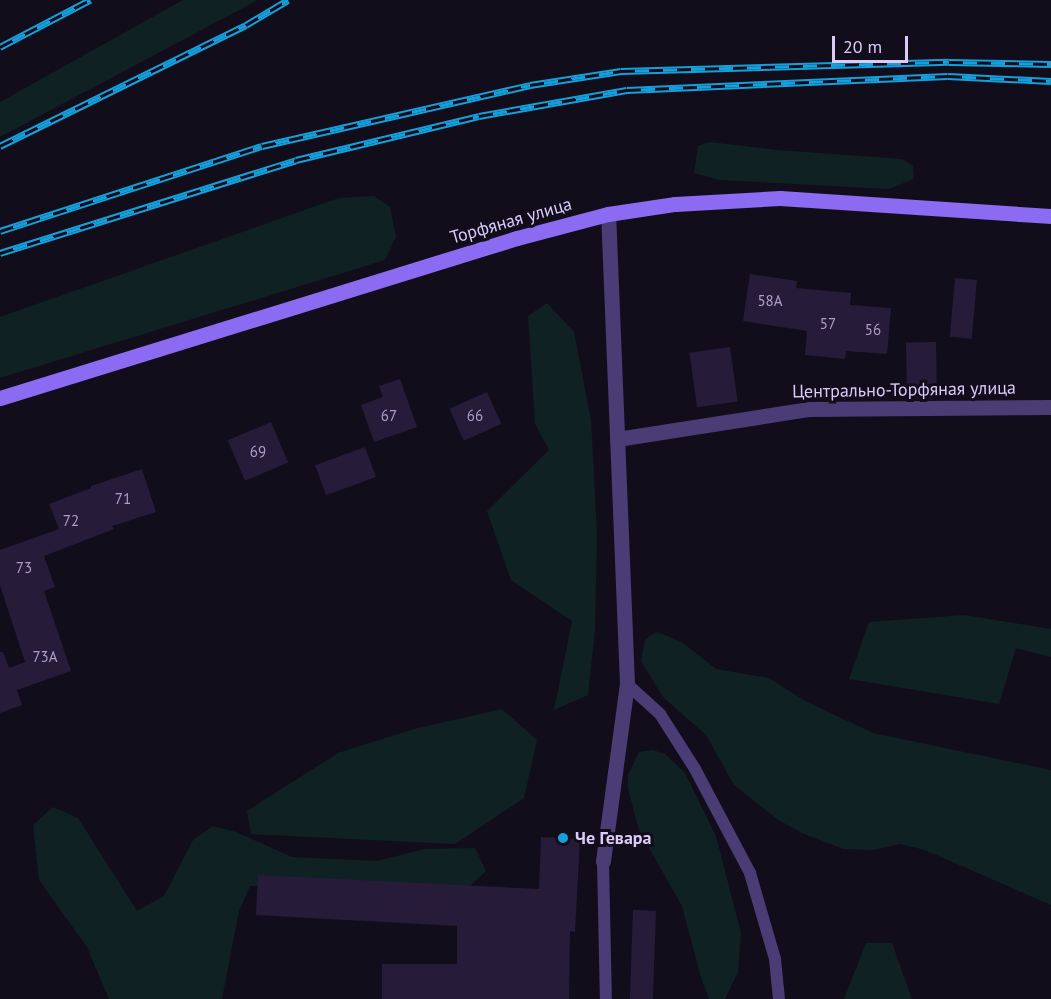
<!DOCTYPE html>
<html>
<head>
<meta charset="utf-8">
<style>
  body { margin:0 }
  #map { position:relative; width:1051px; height:999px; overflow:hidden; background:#120d1b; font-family:"PT Sans",sans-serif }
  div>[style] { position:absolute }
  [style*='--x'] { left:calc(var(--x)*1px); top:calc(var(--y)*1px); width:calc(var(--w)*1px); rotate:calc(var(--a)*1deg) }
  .green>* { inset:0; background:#102124 }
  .building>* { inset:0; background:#271b3a; transform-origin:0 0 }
  .lane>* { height:12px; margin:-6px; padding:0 6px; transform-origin:6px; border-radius:6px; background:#4a3c75 }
  .street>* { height:15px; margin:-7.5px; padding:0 7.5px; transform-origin:7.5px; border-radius:7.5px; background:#4a3c75 }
  .secondary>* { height:15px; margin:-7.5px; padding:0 7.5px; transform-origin:7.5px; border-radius:7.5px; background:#8a6bf1 }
  .rail>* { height:7px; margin-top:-3.5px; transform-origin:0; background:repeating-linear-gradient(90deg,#120d1b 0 14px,#15a0dc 0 28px); box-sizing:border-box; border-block:2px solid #15a0dc }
  .dots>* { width:16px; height:16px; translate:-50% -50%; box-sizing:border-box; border:3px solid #120d1b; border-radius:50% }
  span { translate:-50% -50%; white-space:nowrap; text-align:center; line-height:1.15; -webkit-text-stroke:6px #120d1b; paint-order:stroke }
  .number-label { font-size:15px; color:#ad9fca }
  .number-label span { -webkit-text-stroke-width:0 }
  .street-label { font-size:18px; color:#dacbfa }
  .poi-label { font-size:18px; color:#dacbfa; font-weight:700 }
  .left { translate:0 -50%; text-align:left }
  .scale { position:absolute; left:832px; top:36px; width:76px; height:27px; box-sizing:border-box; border:3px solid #dacbfa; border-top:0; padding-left:8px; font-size:18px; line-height:21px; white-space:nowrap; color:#dacbfa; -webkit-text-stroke:4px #120d1b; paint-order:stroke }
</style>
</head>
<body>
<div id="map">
  <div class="green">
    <i style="clip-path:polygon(183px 0,258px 0,0 137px,0 102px)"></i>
    <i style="clip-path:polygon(710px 142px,777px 150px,902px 159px,913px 166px,914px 179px,889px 189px,720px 180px,694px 173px,698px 146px)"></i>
    <i style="clip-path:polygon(374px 196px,390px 207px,396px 237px,385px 260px,0 378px,0 317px,339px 198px)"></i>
    <i style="clip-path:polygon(547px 303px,574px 332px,591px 420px,597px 534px,595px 630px,588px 695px,554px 710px,572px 621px,511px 580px,487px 511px,549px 450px,535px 424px,528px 316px)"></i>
    <i style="clip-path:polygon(964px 615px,1051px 629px,1051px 657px,1016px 648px,999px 704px,849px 679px,869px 622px)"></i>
    <i style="clip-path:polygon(657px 632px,682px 642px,716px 669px,769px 678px,805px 701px,873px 733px,1051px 770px,1051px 905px,925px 850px,900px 844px,872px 850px,843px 849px,802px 833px,777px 819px,734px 785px,706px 735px,663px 697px,641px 661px,645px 639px)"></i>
    <i style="clip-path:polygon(502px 709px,537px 740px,524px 798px,455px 844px,251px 834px,247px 811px,338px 753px,414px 729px)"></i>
    <i style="clip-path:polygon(653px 750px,665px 754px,685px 773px,716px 836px,741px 933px,738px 972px,725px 999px,709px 999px,700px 974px,682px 906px,639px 830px,628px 789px,628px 775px,639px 752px)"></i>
    <i style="clip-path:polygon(53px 807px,78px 818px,137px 911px,164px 896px,193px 840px,213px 826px,236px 832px,292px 857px,377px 861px,425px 849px,475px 848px,486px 871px,468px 888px,250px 886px,239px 911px,222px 999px,109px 999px,87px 947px,39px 880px,33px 825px)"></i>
    <i style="clip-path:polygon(866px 943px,892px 943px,912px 999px,844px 999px)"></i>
  </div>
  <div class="building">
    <i style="clip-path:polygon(750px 274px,797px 281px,796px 288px,851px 293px,850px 305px,891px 308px,887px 354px,846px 351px,845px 359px,805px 355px,807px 331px,743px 321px)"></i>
    <i style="left:955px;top:278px;width:22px;height:59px;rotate:5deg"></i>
    <i style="left:936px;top:342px;width:56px;height:30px;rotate:89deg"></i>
    <i style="left:730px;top:347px;width:55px;height:41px;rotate:82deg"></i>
    <i style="clip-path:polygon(400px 379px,417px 427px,374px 442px,361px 405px,383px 397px,379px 386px)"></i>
    <i style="left:487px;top:392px;width:35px;height:41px;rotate:66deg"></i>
    <i style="left:271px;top:422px;width:44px;height:47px;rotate:67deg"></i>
    <i style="left:365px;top:447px;width:32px;height:53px;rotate:70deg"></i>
    <i style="clip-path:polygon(142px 469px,156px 512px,112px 526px,114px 529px,44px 556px,55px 587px,44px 591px,71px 671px,17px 690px,22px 705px,0 713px,0 652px,3px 652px,9px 668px,25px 662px,0 585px,0 550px,59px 529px,49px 504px,91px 488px,91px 486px)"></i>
    <i style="clip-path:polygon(541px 837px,580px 839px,575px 932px,570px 931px,569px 999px,382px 999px,382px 964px,457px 964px,457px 926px,256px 915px,258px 875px,539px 889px)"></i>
    <i style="left:633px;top:910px;width:23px;height:89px;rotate:2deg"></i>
  </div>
  <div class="lane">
    <i style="--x:627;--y:684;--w:45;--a:42.3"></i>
    <i style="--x:660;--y:714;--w:65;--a:57.5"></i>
    <i style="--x:695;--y:769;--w:118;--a:62.1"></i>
    <i style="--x:750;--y:873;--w:90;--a:73.8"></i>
    <i style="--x:775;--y:959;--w:40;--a:84.3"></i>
    <i style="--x:603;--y:861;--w:138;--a:88.8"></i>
  </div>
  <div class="street">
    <i style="--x:617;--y:439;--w:193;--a:-8.9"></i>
    <i style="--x:808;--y:409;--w:243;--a:-0.5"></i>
    <i style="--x:603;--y:861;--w:179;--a:-82.3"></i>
    <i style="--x:627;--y:684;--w:470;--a:-92.3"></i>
  </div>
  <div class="secondary">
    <i style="--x:0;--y:398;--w:541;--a:-17.2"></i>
    <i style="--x:517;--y:238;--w:94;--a:-14.8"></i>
    <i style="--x:608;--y:214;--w:68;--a:-8.5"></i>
    <i style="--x:675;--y:204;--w:105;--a:-3.3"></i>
    <i style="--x:780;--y:198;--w:272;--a:3.8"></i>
  </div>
  <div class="rail">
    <i style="--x:0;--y:47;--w:102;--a:-27.6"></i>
    <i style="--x:0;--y:146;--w:274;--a:-26.2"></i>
    <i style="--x:246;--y:25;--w:49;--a:-30.8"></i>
    <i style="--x:0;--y:231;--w:275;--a:-18"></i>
    <i style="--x:262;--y:146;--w:275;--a:-12.8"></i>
    <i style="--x:530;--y:85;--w:92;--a:-8.7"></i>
    <i style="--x:621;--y:71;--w:328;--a:-1.6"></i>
    <i style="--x:949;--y:62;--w:102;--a:1.1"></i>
    <i style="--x:0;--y:253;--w:310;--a:-17.4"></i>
    <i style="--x:296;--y:160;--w:188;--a:-13.5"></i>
    <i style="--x:479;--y:116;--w:150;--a:-10"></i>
    <i style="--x:627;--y:90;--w:321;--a:-2.5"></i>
    <i style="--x:948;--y:76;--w:103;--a:2.8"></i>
  </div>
  <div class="dots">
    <i style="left:563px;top:838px;background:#15a0dc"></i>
  </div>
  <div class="number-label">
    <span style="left:770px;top:301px">58А</span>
    <span style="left:828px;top:324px">57</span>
    <span style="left:873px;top:330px">56</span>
    <span style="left:389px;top:416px">67</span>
    <span style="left:475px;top:416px">66</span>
    <span style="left:258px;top:452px">69</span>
    <span style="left:123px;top:499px">71</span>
    <span style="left:71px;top:521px">72</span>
    <span style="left:24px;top:568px">73</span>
    <span style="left:45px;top:657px">73А</span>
  </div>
  <div class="street-label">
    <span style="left:511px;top:221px;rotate:-16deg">Торфяная улица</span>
    <span style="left:904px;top:390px;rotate:-1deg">Центрально-Торфяная улица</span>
  </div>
  <div class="poi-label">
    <span class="left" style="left:575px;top:838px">Че Гевара</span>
  </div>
  <div class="scale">20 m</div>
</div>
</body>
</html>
